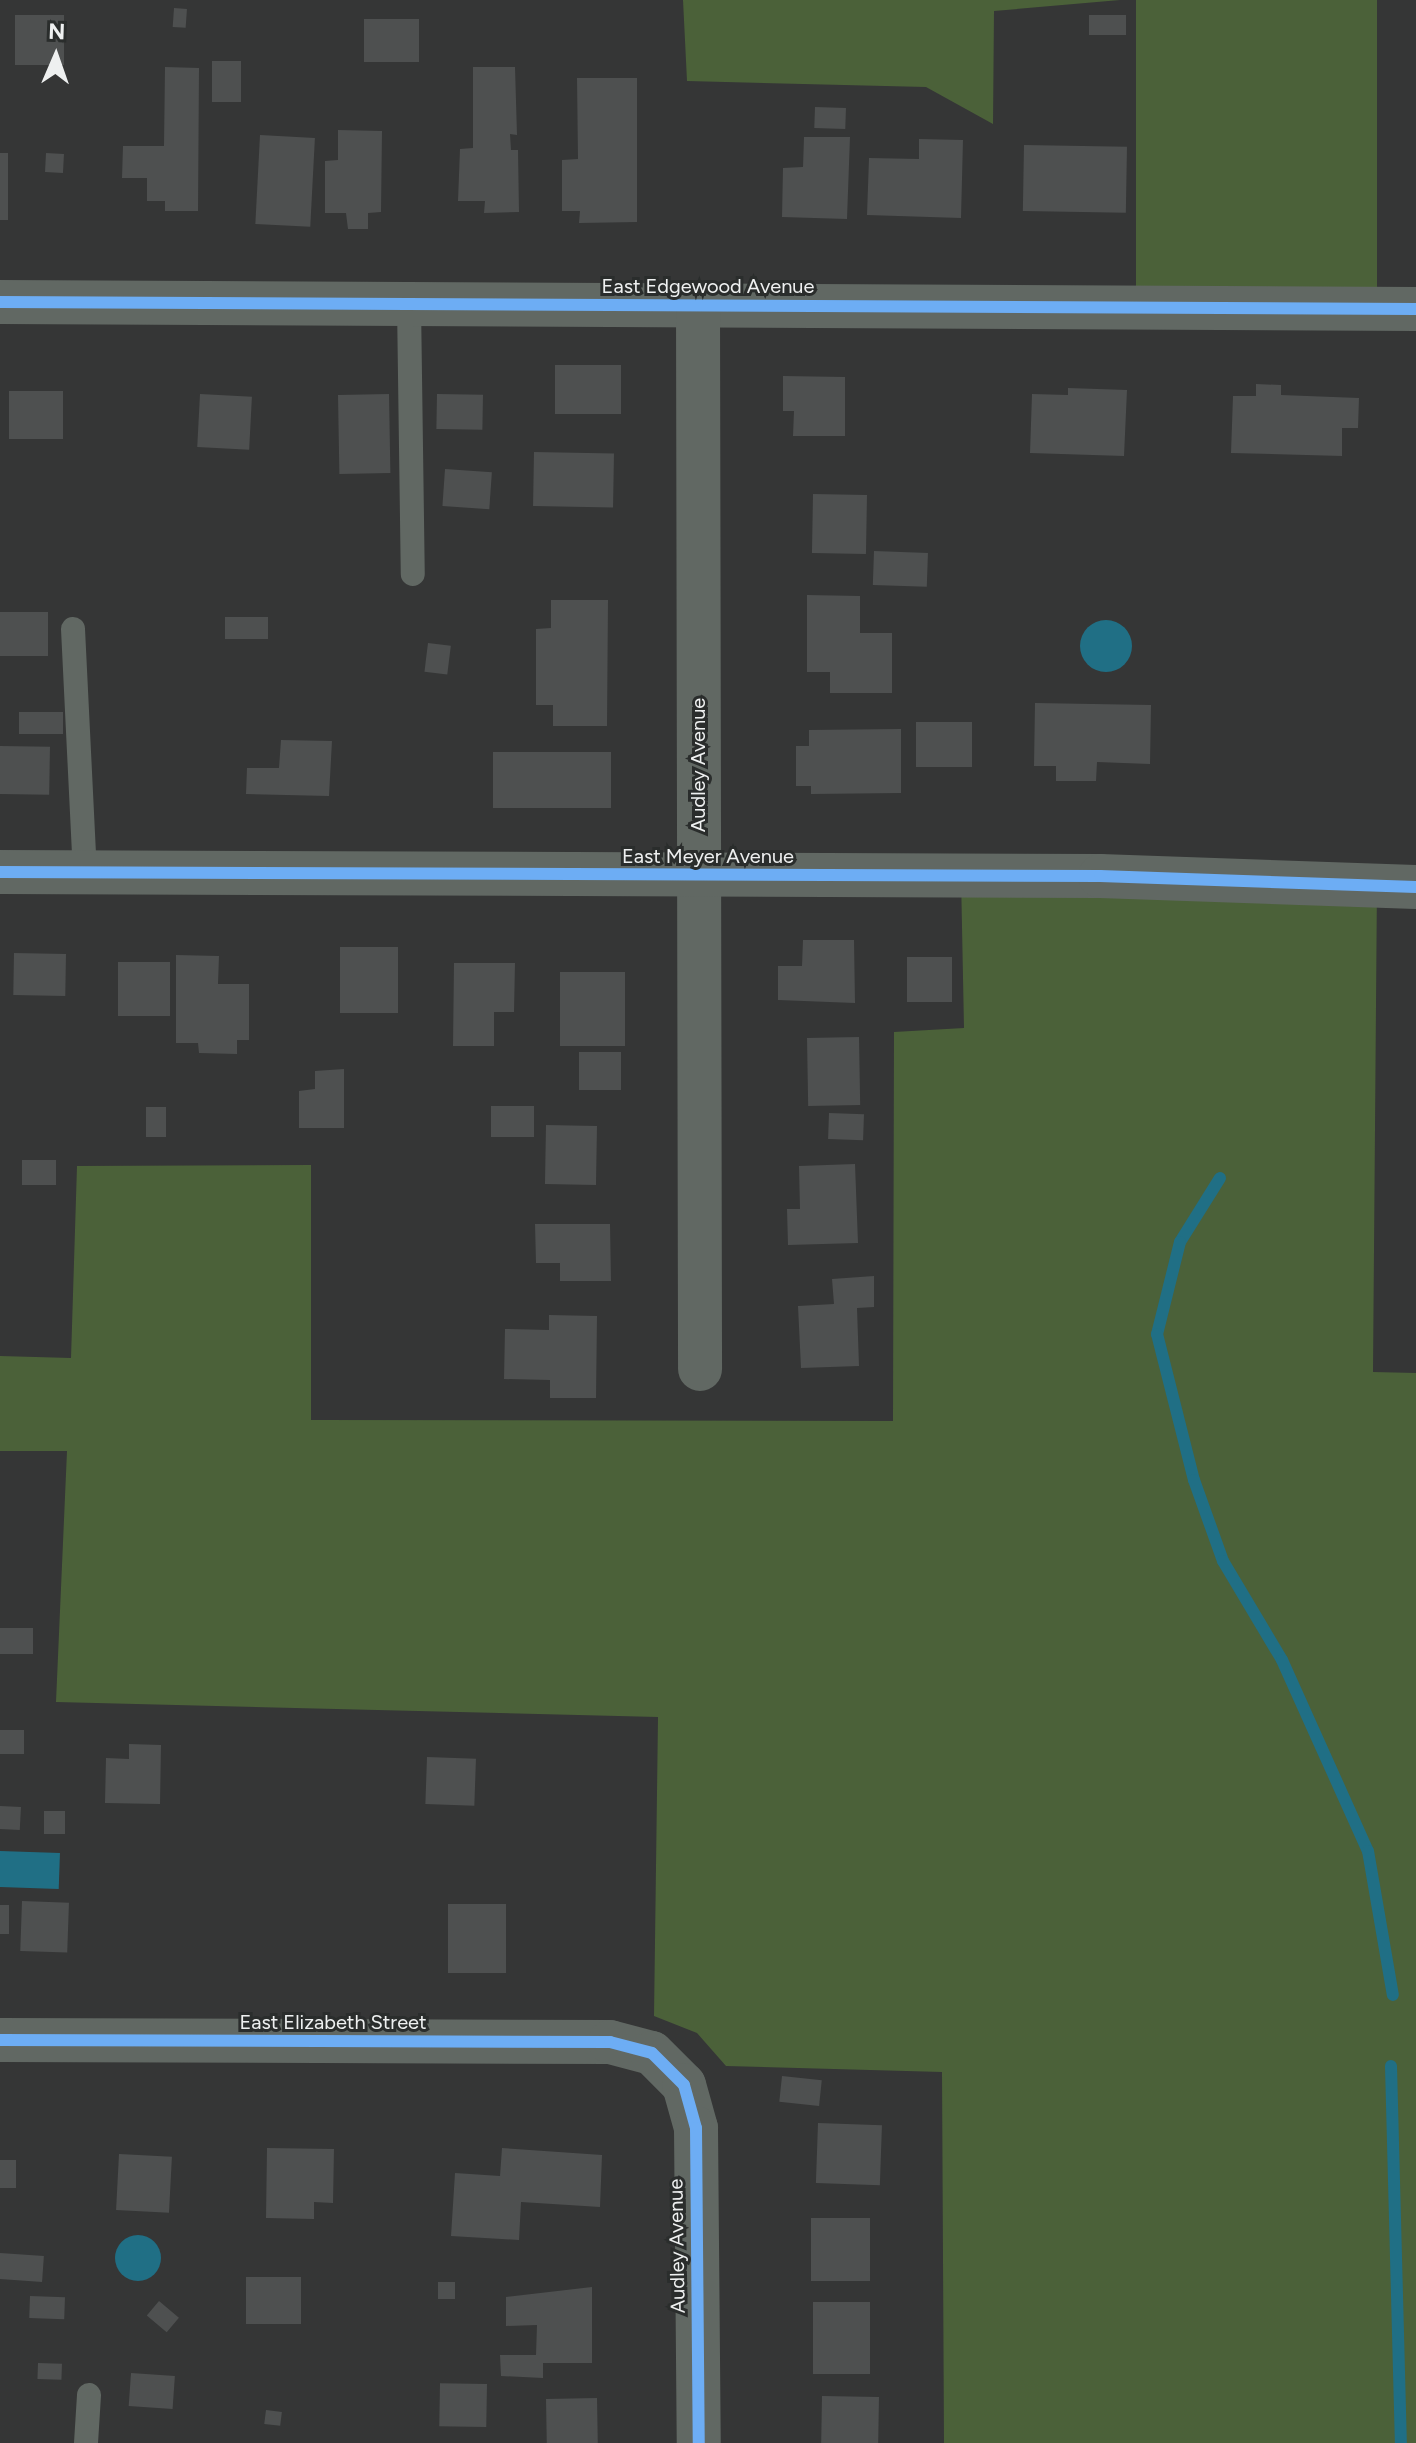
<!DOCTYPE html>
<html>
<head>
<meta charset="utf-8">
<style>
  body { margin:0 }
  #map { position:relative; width:1416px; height:2443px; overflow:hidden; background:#353636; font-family:Figtree,sans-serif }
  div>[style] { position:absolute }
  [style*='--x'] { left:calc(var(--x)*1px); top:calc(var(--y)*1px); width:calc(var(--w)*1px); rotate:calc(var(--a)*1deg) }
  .green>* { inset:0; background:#4b6139; transform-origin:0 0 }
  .water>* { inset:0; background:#206f85; transform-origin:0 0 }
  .round { border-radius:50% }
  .stream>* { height:12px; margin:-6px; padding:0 6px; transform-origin:6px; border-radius:6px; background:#206f85 }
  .building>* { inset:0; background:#4e5050; transform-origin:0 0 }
  .service>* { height:24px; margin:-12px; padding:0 12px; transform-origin:12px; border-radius:12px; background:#616863 }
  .minor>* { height:44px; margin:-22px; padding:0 22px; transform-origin:22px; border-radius:22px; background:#616863 }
  .cycleway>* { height:12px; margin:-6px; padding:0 6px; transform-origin:6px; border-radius:6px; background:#6dadf4 }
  span { translate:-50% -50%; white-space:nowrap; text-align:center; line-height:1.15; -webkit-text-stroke:6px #2a2d2c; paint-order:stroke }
  .street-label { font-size:20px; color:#eef0f0 }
  .north { position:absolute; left:16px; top:16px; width:80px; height:80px; -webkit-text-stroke:6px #2a2d2c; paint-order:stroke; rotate:2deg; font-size:22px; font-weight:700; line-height:32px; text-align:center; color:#eef0f0 }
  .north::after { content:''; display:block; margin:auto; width:28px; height:36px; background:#eef0f0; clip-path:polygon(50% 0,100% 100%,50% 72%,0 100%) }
</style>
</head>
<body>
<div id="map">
  <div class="green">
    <i style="clip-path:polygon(683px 0,1120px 0,994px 11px,993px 124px,926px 87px,687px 81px)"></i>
    <i style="left:1136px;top:0;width:241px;height:310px"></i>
    <i style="clip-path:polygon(961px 876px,1377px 883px,1373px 1372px,1416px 1373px,1416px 2443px,944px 2443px,942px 2072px,726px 2066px,697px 2033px,654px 2016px,658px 1717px,56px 1702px,67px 1451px,0 1451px,0 1356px,71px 1358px,77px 1166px,311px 1165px,311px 1420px,893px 1421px,894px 1032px,964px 1028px)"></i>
  </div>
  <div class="water">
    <i class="round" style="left:1080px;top:620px;width:52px;height:52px"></i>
    <i style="left:0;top:1851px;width:60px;height:36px;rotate:2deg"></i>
    <i class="round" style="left:115px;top:2235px;width:46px;height:46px"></i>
  </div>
  <div class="stream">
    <i style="--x:1220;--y:1178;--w:75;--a:122"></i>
    <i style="--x:1180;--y:1242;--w:95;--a:104"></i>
    <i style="--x:1157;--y:1334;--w:151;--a:75.8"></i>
    <i style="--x:1194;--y:1480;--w:86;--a:70.3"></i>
    <i style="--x:1223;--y:1561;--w:115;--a:59.2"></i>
    <i style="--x:1282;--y:1660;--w:209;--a:65.8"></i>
    <i style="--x:1368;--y:1851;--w:146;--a:80.2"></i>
    <i style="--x:1391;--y:2066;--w:377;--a:88.5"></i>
  </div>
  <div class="building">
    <i style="left:174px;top:8px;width:13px;height:19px;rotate:4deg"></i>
    <i style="left:15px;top:15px;width:49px;height:50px"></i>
    <i style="left:1126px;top:15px;width:20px;height:37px;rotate:90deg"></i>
    <i style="left:364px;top:19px;width:55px;height:43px"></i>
    <i style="left:212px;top:61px;width:29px;height:41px"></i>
    <i style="clip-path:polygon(165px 67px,199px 68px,198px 211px,165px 211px,165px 201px,147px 201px,147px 178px,122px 178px,123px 146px,164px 146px)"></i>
    <i style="clip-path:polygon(473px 67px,515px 67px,517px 135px,510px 134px,511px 150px,518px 150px,519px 212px,484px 213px,485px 201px,458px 201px,460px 149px,473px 148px)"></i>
    <i style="clip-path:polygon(577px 78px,637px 78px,637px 222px,579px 223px,580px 211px,562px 211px,562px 160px,578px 159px)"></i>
    <i style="left:815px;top:107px;width:31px;height:21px;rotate:2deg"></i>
    <i style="clip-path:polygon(338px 130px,382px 131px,381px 212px,368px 213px,368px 229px,348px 229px,346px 213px,325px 213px,325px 161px,338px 160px)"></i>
    <i style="left:260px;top:135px;width:55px;height:89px;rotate:3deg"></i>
    <i style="clip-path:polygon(804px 137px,850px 137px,847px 219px,782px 217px,783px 168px,803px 167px)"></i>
    <i style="clip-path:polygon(919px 139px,963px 140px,961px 218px,867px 215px,869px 158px,919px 159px)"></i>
    <i style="left:1024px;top:145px;width:103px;height:66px;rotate:1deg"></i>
    <i style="left:0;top:153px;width:8px;height:67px"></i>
    <i style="left:46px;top:153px;width:18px;height:19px;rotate:3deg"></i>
    <i style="left:555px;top:365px;width:66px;height:49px"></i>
    <i style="clip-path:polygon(783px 376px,845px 377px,845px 436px,793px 436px,794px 411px,783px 411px)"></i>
    <i style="clip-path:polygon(1256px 384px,1281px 385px,1281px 395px,1359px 398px,1358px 428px,1342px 428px,1342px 456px,1231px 453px,1233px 396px,1256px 396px)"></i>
    <i style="clip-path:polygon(1068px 388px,1127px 390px,1124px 456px,1030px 453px,1032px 394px,1068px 395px)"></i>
    <i style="left:9px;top:391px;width:54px;height:48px"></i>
    <i style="left:200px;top:394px;width:52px;height:53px;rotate:3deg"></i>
    <i style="left:389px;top:394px;width:79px;height:51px;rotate:89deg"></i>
    <i style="left:437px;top:394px;width:46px;height:35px;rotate:1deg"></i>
    <i style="left:534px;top:452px;width:80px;height:54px;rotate:1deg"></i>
    <i style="left:445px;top:469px;width:47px;height:37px;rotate:4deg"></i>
    <i style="left:813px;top:494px;width:54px;height:59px;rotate:1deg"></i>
    <i style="left:874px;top:551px;width:54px;height:34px;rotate:2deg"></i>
    <i style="clip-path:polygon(807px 595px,860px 596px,860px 633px,892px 633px,892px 693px,830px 693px,830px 672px,807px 672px)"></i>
    <i style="clip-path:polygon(551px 600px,608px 600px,607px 726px,553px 726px,553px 705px,536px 705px,536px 629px,551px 628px)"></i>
    <i style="left:0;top:612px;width:48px;height:44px"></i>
    <i style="left:225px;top:617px;width:43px;height:22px"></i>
    <i style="left:428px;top:643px;width:23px;height:29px;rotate:7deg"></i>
    <i style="clip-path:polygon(1035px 703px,1151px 705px,1150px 764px,1097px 762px,1096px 781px,1056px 781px,1056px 766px,1034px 766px)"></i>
    <i style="left:63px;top:712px;width:22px;height:44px;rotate:90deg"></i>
    <i style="left:916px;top:722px;width:56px;height:45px"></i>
    <i style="clip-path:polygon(901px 729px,901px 793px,811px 794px,811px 786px,796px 786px,796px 746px,809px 746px,809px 730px)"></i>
    <i style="clip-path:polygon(281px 740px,332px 741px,329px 796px,246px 794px,247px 768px,279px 768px)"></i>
    <i style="left:0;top:746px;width:50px;height:48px;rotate:1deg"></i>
    <i style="left:493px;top:752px;width:118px;height:56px"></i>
    <i style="clip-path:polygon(803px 940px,854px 940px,855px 1003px,778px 1000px,778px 966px,802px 966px)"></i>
    <i style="left:340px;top:947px;width:58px;height:66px"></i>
    <i style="left:14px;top:953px;width:52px;height:42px;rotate:1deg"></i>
    <i style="clip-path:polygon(176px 955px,219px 956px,218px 984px,249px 984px,249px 1040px,237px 1040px,237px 1054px,199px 1053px,198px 1043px,176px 1043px)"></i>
    <i style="left:907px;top:957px;width:45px;height:45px"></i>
    <i style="left:118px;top:962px;width:52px;height:54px"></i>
    <i style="clip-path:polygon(454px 963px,515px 963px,514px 1012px,494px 1012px,494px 1046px,453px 1046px)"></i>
    <i style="left:560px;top:972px;width:65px;height:74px"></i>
    <i style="left:859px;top:1037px;width:68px;height:52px;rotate:89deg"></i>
    <i style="left:579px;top:1052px;width:42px;height:38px"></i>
    <i style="clip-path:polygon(344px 1069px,344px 1128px,299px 1128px,299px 1091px,315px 1089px,315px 1071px)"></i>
    <i style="left:491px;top:1106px;width:43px;height:31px"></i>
    <i style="left:166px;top:1107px;width:30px;height:20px;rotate:90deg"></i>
    <i style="left:829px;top:1113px;width:35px;height:26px;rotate:2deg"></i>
    <i style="left:546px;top:1125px;width:51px;height:59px;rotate:1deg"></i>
    <i style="left:56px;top:1160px;width:25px;height:34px;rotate:90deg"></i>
    <i style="clip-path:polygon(855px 1164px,858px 1243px,788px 1245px,787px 1209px,800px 1209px,799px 1166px)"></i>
    <i style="clip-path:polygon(535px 1224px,610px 1224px,611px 1281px,560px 1281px,560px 1263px,536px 1263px)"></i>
    <i style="clip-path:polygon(874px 1276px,874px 1307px,857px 1308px,859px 1366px,801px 1368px,798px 1306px,834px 1304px,832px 1279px)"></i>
    <i style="clip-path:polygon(549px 1315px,597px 1316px,596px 1398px,550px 1398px,550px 1380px,504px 1379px,505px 1329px,549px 1330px)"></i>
    <i style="left:0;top:1628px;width:33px;height:26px"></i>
    <i style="left:0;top:1730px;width:24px;height:24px"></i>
    <i style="clip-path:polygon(129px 1744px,161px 1745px,160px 1804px,105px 1803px,106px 1758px,129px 1759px)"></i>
    <i style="left:427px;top:1757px;width:49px;height:47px;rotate:2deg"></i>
    <i style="left:0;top:1806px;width:21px;height:23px;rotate:3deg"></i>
    <i style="left:44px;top:1811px;width:21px;height:23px"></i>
    <i style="left:22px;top:1901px;width:47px;height:50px;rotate:2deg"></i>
    <i style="left:448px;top:1904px;width:58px;height:69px"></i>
    <i style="left:0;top:1905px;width:9px;height:29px"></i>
    <i style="left:782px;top:2076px;width:40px;height:26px;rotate:6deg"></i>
    <i style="left:818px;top:2123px;width:64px;height:60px;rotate:2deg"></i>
    <i style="clip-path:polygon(267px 2148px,334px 2149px,333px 2203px,314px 2202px,314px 2219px,266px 2218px)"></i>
    <i style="clip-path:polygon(502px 2148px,602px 2155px,600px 2207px,521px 2202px,519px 2240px,451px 2236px,455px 2173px,500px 2176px)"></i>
    <i style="left:119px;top:2154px;width:53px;height:56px;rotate:3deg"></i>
    <i style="left:0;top:2160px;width:16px;height:28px"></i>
    <i style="left:811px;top:2218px;width:59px;height:63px"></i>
    <i style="left:0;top:2253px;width:44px;height:26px;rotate:4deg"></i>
    <i style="left:246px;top:2277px;width:55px;height:47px"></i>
    <i style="left:438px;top:2282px;width:17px;height:17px"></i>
    <i style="clip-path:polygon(592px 2287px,592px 2363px,543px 2363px,543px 2378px,501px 2376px,500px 2355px,536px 2355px,537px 2325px,506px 2326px,506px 2297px)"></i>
    <i style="left:30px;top:2296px;width:35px;height:22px;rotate:2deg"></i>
    <i style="left:159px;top:2301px;width:26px;height:19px;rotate:40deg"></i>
    <i style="left:813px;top:2302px;width:57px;height:72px"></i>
    <i style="left:38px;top:2363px;width:24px;height:16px;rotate:2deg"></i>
    <i style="left:131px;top:2373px;width:44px;height:33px;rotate:4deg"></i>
    <i style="left:487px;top:2384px;width:43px;height:47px;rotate:91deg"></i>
    <i style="left:822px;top:2396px;width:57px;height:47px;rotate:1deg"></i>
    <i style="left:597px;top:2398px;width:45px;height:51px;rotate:89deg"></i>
    <i style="left:266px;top:2410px;width:16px;height:14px;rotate:7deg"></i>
  </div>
  <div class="service">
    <i style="--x:409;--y:304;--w:270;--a:89.2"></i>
    <i style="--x:73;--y:629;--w:244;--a:87.2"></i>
    <i style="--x:86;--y:2443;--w:48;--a:-86.4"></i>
  </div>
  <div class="minor">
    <i style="--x:0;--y:302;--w:1416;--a:0.28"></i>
    <i style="--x:698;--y:305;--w:1064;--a:89.89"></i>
    <i style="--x:0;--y:872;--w:1100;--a:0.21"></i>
    <i style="--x:1100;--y:876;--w:316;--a:2"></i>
    <i style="--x:0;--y:2040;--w:610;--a:0.19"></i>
    <i style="--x:610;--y:2042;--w:43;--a:14.7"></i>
    <i style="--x:652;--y:2053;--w:45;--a:45"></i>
    <i style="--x:684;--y:2085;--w:45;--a:74.4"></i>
    <i style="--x:696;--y:2128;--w:315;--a:89.5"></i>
  </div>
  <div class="cycleway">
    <i style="--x:0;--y:302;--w:1416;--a:0.28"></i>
    <i style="--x:0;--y:872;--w:1100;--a:0.21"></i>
    <i style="--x:1100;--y:876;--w:316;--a:2"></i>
    <i style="--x:0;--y:2040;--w:610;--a:0.19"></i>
    <i style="--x:610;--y:2042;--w:43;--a:14.7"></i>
    <i style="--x:652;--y:2053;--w:45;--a:45"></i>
    <i style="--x:684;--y:2085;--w:45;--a:74.4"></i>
    <i style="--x:696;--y:2128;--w:315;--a:89.5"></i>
  </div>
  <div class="street-label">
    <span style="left:708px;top:286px">East Edgewood Avenue</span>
    <span style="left:698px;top:765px;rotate:-90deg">Audley Avenue</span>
    <span style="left:708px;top:856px">East Meyer Avenue</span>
    <span style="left:333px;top:2022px">East Elizabeth Street</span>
    <span style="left:677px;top:2246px;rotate:-91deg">Audley Avenue</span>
  </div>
  <div class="north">N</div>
</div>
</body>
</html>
